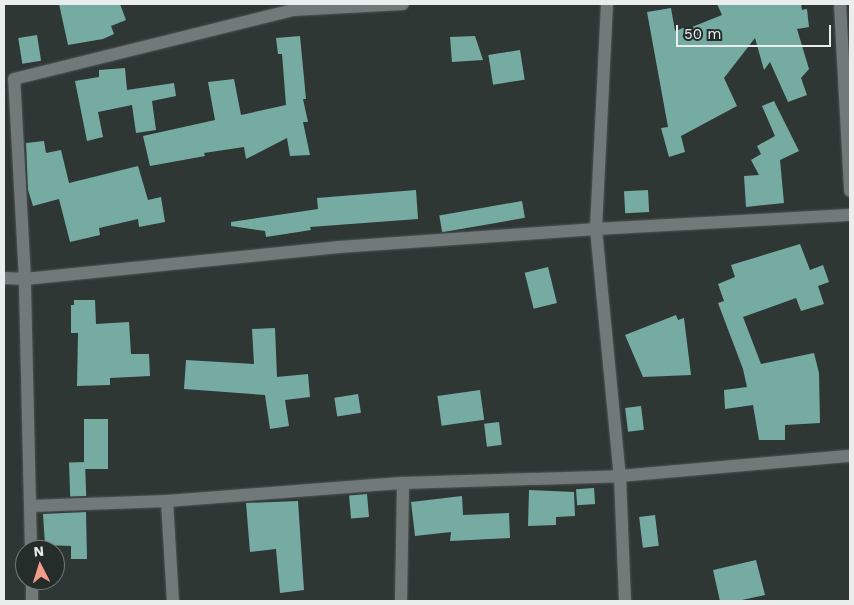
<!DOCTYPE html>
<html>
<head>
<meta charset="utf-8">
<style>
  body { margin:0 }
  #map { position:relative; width:854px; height:605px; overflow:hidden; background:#2f3735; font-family:"Work Sans",sans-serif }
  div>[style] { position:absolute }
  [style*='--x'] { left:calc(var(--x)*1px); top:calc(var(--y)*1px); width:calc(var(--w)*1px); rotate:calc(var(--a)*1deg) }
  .building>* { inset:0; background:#76aba2; transform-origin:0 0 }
  .roads { filter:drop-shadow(0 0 1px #4e5453) drop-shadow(0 0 1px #4e5453) }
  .minor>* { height:12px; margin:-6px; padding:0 6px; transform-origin:6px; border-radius:6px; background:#717a79 }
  span { translate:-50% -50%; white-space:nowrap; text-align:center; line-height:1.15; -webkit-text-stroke:5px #252d2b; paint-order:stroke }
  .frame { position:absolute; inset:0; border:5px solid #e9eeed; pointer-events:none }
  .north { position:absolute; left:15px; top:540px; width:50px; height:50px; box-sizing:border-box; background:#252d2b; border:1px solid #737a79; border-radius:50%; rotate:355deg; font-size:14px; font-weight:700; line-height:20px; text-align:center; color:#e9eeed }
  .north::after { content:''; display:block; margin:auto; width:18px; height:22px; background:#f49d8b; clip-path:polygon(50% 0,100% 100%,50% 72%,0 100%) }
  .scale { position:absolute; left:676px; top:25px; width:155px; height:22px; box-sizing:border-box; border:2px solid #e9eeed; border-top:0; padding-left:6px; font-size:15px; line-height:18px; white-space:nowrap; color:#e9eeed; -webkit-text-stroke:4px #252d2b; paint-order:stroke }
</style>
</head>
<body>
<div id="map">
  <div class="building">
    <i style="clip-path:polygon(59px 4px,120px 4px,126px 20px,111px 26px,114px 34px,103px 39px,68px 45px)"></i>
    <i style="clip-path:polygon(717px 4px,801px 4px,802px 10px,807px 9px,809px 27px,797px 29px,809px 69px,801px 78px,807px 95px,788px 102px,770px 62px,764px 70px,755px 38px,724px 78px,737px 106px,681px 136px,685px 152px,669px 157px,661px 128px,668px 127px,647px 12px,671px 8px,675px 31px,686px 27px,687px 29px,722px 15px)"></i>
    <i style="left:37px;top:35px;width:26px;height:19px;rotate:81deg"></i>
    <i style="clip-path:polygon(300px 36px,306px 99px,303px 99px,308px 122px,303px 122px,310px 155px,290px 156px,287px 138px,246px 159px,244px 147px,204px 153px,205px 156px,150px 166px,143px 136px,215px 120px,208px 82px,234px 79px,241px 115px,286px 105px,282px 54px,278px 54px,276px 38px)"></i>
    <i style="clip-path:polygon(475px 36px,483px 60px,452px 62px,450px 37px)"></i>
    <i style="left:520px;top:50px;width:30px;height:32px;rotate:81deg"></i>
    <i style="clip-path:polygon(125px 68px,127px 90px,174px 83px,176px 96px,152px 101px,156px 130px,136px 133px,132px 105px,98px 112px,103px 137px,87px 141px,75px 81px,99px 77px,99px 70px)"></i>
    <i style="clip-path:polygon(774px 101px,799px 151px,780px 160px,784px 203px,746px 207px,744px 176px,759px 175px,751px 160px,761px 154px,757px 146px,775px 136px,762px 106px)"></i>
    <i style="clip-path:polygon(44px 141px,46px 153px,61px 150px,69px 183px,138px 166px,148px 200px,161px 197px,165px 222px,139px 227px,138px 219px,99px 228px,100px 235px,70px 242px,59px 199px,33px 206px,28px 190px,26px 143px)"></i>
    <i style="clip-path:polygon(416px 190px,418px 219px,310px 227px,311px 230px,266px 237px,265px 231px,231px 226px,231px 222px,318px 209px,317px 198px)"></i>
    <i style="left:648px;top:190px;width:22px;height:24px;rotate:87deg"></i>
    <i style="left:522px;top:201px;width:17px;height:84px;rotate:80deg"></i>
    <i style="clip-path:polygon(800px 244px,810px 270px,823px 265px,829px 282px,818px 286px,824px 304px,801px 311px,796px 298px,743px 317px,761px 364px,814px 353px,819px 373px,820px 423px,785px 425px,785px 440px,759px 440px,753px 405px,725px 409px,724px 390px,747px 387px,743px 369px,718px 303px,724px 301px,718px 284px,735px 277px,731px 265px)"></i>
    <i style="left:548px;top:267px;width:37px;height:24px;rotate:76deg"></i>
    <i style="clip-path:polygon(74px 300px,95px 300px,96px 324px,129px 322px,131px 354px,149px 354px,150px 376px,110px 378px,110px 385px,77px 386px,78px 333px,71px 333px,71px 305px,74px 305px)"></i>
    <i style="clip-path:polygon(676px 315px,678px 320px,684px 318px,691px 375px,643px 377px,625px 335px)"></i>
    <i style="clip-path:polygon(275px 328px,277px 377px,308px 374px,310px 397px,285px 400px,289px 426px,270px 429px,265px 395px,184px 389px,186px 360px,254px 364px,252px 329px)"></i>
    <i style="left:480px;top:390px;width:30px;height:43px;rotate:82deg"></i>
    <i style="left:358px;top:394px;width:19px;height:24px;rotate:81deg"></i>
    <i style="left:641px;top:406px;width:24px;height:16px;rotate:83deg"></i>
    <i style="left:84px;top:419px;width:24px;height:50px"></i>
    <i style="left:499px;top:422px;width:23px;height:15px;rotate:83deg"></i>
    <i style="left:85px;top:462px;width:34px;height:16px;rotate:88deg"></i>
    <i style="left:594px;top:488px;width:16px;height:18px;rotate:86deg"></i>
    <i style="clip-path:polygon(529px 490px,574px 492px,575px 516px,556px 517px,556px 525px,528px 526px)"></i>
    <i style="left:367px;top:494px;width:23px;height:18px;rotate:85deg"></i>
    <i style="clip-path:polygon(462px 496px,463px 515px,509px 513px,510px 538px,450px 541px,451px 532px,415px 536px,411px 502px)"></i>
    <i style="clip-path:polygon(298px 501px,304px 590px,280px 593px,276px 549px,250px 552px,246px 503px)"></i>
    <i style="clip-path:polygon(86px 512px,87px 559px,71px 559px,71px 546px,45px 545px,43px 514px)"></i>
    <i style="left:655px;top:515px;width:31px;height:16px;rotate:83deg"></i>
    <i style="clip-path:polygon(756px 560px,765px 595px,737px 601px,720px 601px,713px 570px)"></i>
  </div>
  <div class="roads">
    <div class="minor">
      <i style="--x:607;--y:4;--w:225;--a:92.8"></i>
      <i style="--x:596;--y:229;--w:248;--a:84.5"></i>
      <i style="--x:620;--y:476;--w:125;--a:87.7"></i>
      <i style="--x:840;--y:4;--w:187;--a:86.9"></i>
      <i style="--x:4;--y:278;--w:21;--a:3"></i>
      <i style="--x:25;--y:279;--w:316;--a:-5.8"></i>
      <i style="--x:339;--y:247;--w:258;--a:-4"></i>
      <i style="--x:596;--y:229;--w:254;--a:-3.2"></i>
      <i style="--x:167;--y:501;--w:100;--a:86.6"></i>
      <i style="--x:31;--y:506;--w:136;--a:-2.1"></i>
      <i style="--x:167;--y:501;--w:237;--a:-4.4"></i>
      <i style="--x:403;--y:483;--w:217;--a:-1.8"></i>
      <i style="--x:620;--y:476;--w:231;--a:-5"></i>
      <i style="--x:31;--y:550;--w:271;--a:-91.3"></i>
      <i style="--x:25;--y:279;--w:200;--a:-93.1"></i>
      <i style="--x:14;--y:79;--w:287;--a:-13.9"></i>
      <i style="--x:293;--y:10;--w:110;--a:-3.1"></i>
      <i style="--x:32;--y:580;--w:21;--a:90"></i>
      <i style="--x:401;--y:601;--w:118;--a:-89"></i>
    </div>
  </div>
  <div class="frame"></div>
  <div class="north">N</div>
  <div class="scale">50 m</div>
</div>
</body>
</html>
